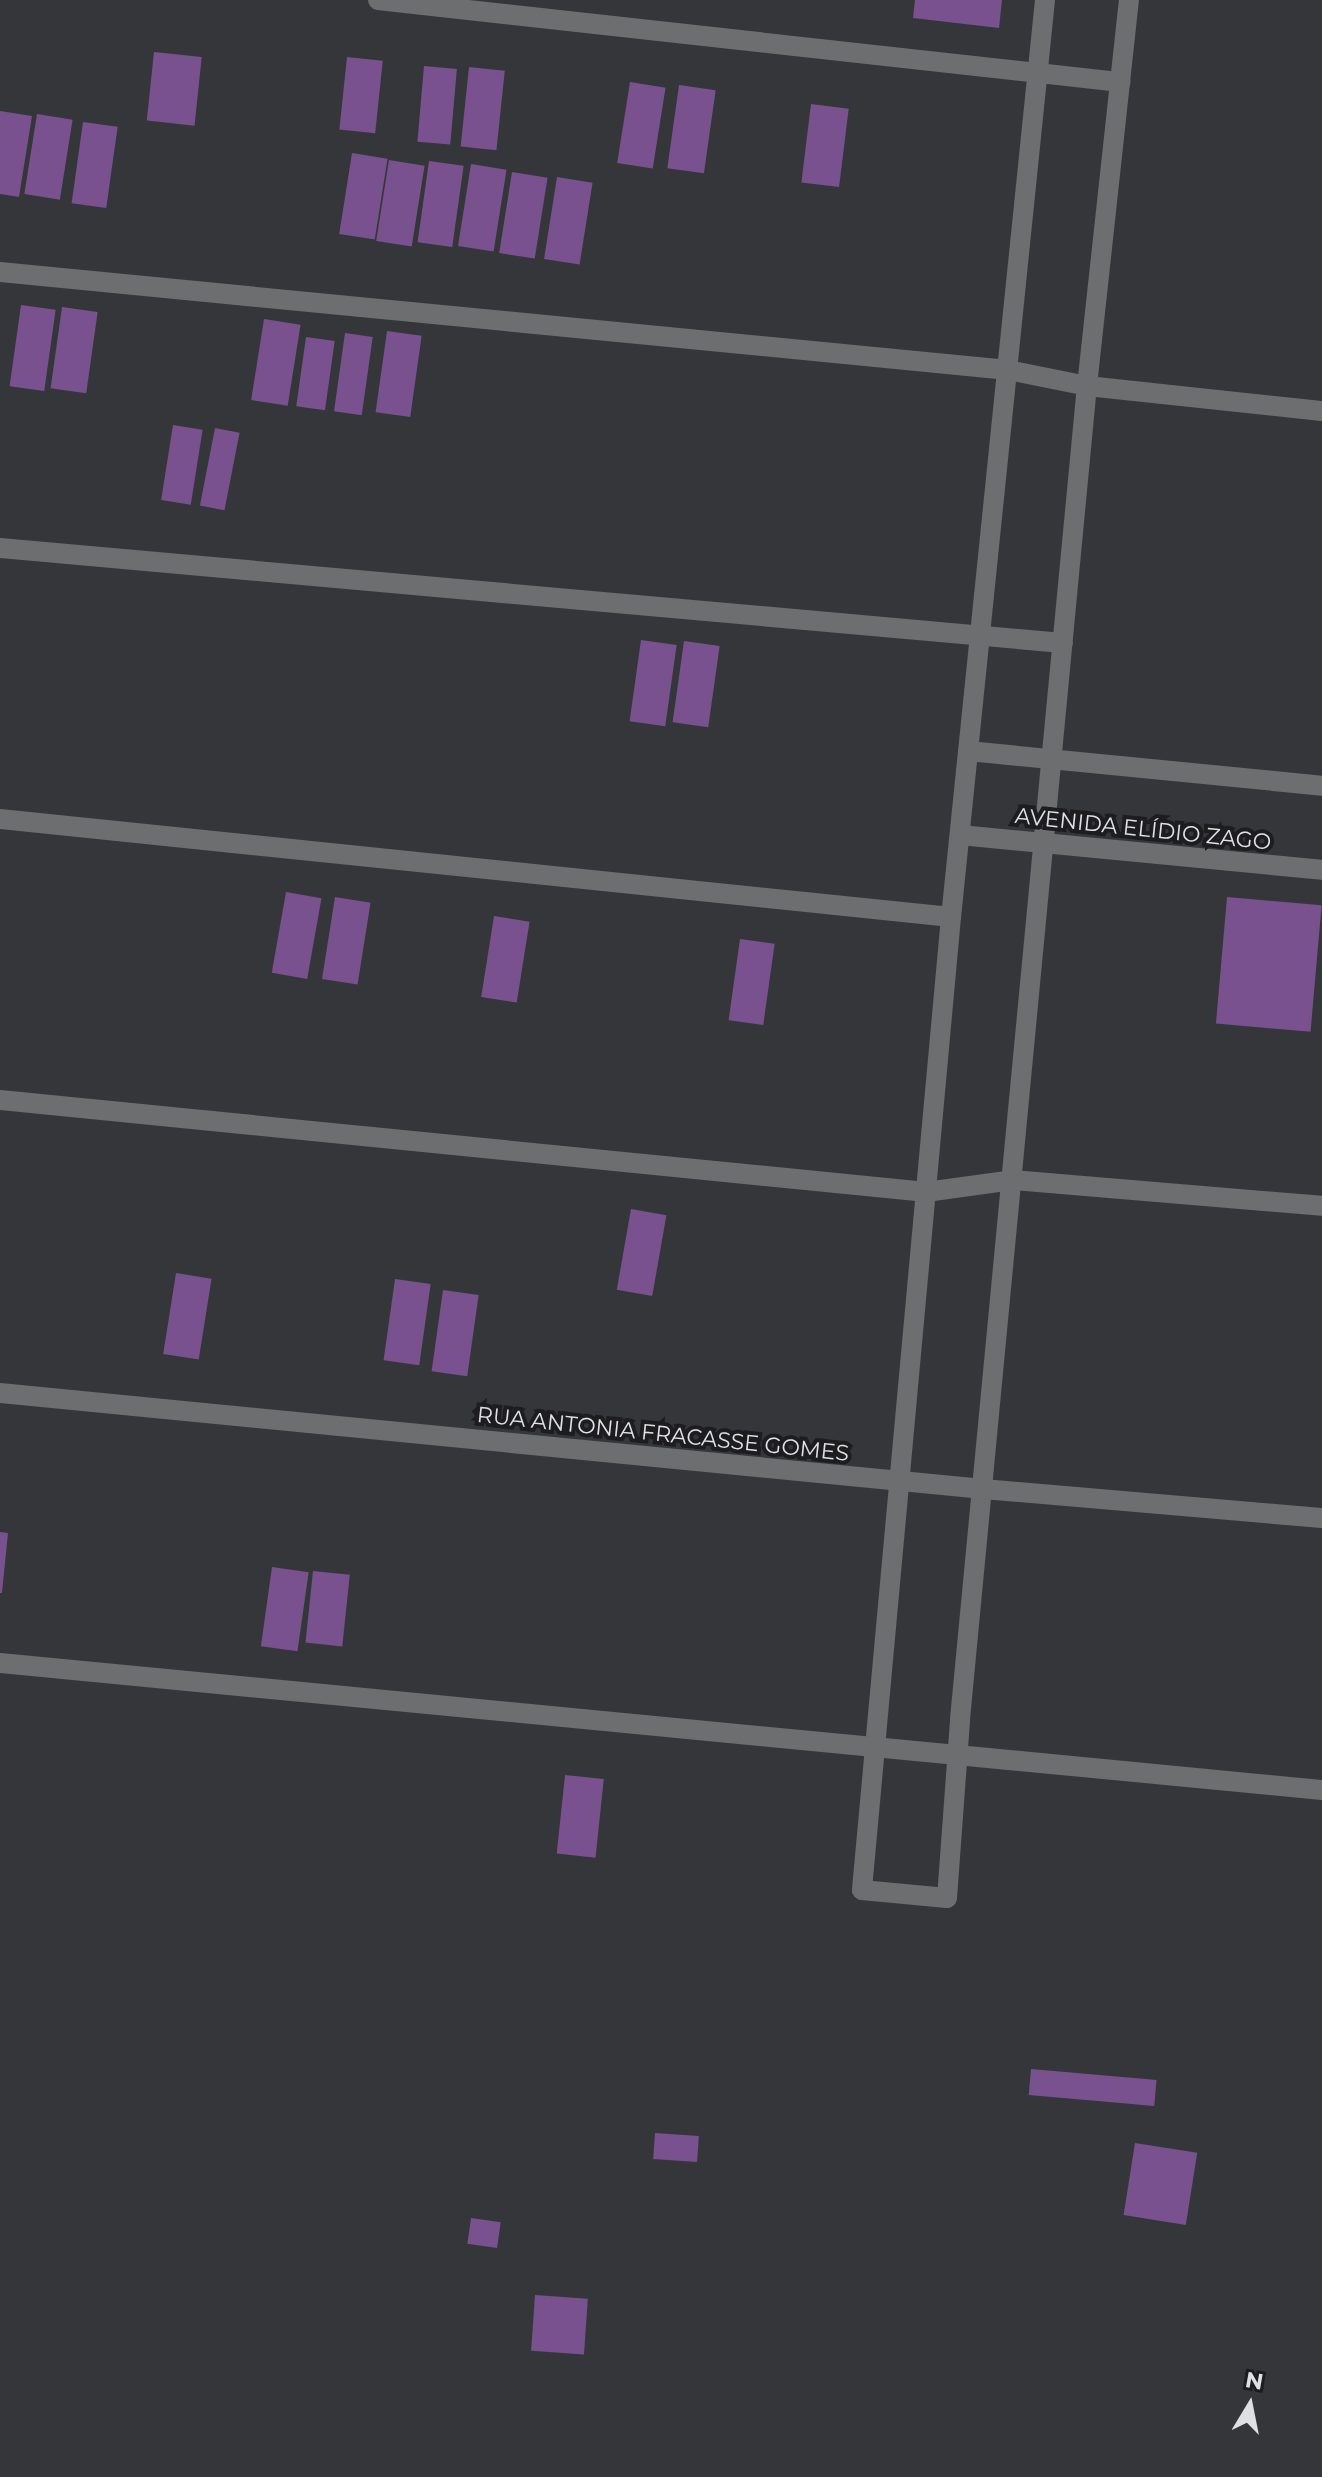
<!DOCTYPE html>
<html>
<head>
<meta charset="utf-8">
<style>
  body { margin:0 }
  #map { position:relative; width:1322px; height:2477px; overflow:hidden; background:#35363a; font-family:Montserrat,sans-serif }
  div>[style] { position:absolute }
  [style*='--x'] { left:calc(var(--x)*1px); top:calc(var(--y)*1px); width:calc(var(--w)*1px); rotate:calc(var(--a)*1deg) }
  .building>* { inset:0; background:#78518e; transform-origin:0 0 }
  .minor>* { height:20px; margin:-10px; padding:0 10px; transform-origin:10px; border-radius:10px; background:#6c6e70 }
  span { translate:-50% -50%; white-space:nowrap; text-align:center; line-height:1.15; -webkit-text-stroke:8px #1d1d1f; paint-order:stroke }
  .street-label { font-size:22px; color:#dfe0e3 }
  .north { position:absolute; left:1210px; top:2365px; width:80px; height:80px; -webkit-text-stroke:6px #1d1d1f; paint-order:stroke; rotate:10deg; font-size:22px; font-weight:700; line-height:32px; text-align:center; color:#dfe0e3 }
  .north::after { content:''; display:block; margin:auto; width:28px; height:36px; background:#dfe0e3; clip-path:polygon(50% 0,100% 100%,50% 72%,0 100%) }
</style>
</head>
<body>
<div id="map">
  <div class="building">
    <i style="clip-path:polygon(915px 0,1002px 0,999px 28px,913px 18px)"></i>
    <i style="left:154px;top:52px;width:48px;height:69px;rotate:6deg"></i>
    <i style="left:347px;top:57px;width:36px;height:73px;rotate:6deg"></i>
    <i style="left:424px;top:66px;width:33px;height:76px;rotate:5deg"></i>
    <i style="left:469px;top:67px;width:36px;height:80px;rotate:6deg"></i>
    <i style="left:630px;top:82px;width:36px;height:82px;rotate:9deg"></i>
    <i style="left:679px;top:85px;width:37px;height:84px;rotate:8deg"></i>
    <i style="left:811px;top:104px;width:38px;height:79px;rotate:7deg"></i>
    <i style="clip-path:polygon(0 111px,32px 116px,19px 197px,0 194px)"></i>
    <i style="left:37px;top:114px;width:36px;height:81px;rotate:9deg"></i>
    <i style="left:83px;top:122px;width:35px;height:82px;rotate:8deg"></i>
    <i style="left:352px;top:153px;width:36px;height:82px;rotate:9deg"></i>
    <i style="left:389px;top:160px;width:36px;height:82px;rotate:9deg"></i>
    <i style="left:429px;top:161px;width:35px;height:82px;rotate:8deg"></i>
    <i style="left:471px;top:164px;width:36px;height:83px;rotate:9deg"></i>
    <i style="left:512px;top:172px;width:36px;height:82px;rotate:9deg"></i>
    <i style="left:557px;top:177px;width:36px;height:83px;rotate:9deg"></i>
    <i style="left:21px;top:305px;width:35px;height:82px;rotate:8deg"></i>
    <i style="left:62px;top:307px;width:36px;height:82px;rotate:8deg"></i>
    <i style="left:264px;top:319px;width:37px;height:82px;rotate:9deg"></i>
    <i style="left:387px;top:331px;width:35px;height:82px;rotate:8deg"></i>
    <i style="left:345px;top:333px;width:28px;height:79px;rotate:8deg"></i>
    <i style="left:306px;top:337px;width:29px;height:70px;rotate:8deg"></i>
    <i style="left:173px;top:425px;width:30px;height:76px;rotate:9deg"></i>
    <i style="left:215px;top:428px;width:25px;height:79px;rotate:11deg"></i>
    <i style="left:641px;top:640px;width:36px;height:82px;rotate:8deg"></i>
    <i style="left:684px;top:641px;width:36px;height:82px;rotate:8deg"></i>
    <i style="left:286px;top:892px;width:36px;height:82px;rotate:10deg"></i>
    <i style="left:335px;top:897px;width:36px;height:83px;rotate:9deg"></i>
    <i style="left:1227px;top:897px;width:95px;height:127px;rotate:5deg"></i>
    <i style="left:494px;top:916px;width:36px;height:82px;rotate:9deg"></i>
    <i style="left:740px;top:939px;width:35px;height:82px;rotate:8deg"></i>
    <i style="left:631px;top:1209px;width:36px;height:82px;rotate:10deg"></i>
    <i style="left:176px;top:1273px;width:36px;height:82px;rotate:9deg"></i>
    <i style="left:395px;top:1279px;width:36px;height:82px;rotate:8deg"></i>
    <i style="left:443px;top:1290px;width:36px;height:82px;rotate:8deg"></i>
    <i style="clip-path:polygon(0 1532px,8px 1533px,2px 1593px,0 1593px)"></i>
    <i style="left:272px;top:1567px;width:37px;height:80px;rotate:8deg"></i>
    <i style="left:313px;top:1571px;width:37px;height:72px;rotate:6deg"></i>
    <i style="left:565px;top:1775px;width:39px;height:79px;rotate:6deg"></i>
    <i style="left:1031px;top:2069px;width:126px;height:26px;rotate:5deg"></i>
    <i style="left:655px;top:2133px;width:44px;height:26px;rotate:4deg"></i>
    <i style="left:1135px;top:2143px;width:63px;height:73px;rotate:9deg"></i>
    <i style="left:471px;top:2218px;width:30px;height:26px;rotate:8deg"></i>
    <i style="left:535px;top:2295px;width:53px;height:56px;rotate:4deg"></i>
  </div>
  <div class="minor">
    <i style="--x:378;--y:0;--w:747;--a:6.31"></i>
    <i style="--x:1045;--y:0;--w:922;--a:95.85"></i>
    <i style="--x:951;--y:917;--w:977;--a:95.23"></i>
    <i style="--x:862;--y:1890;--w:85;--a:5.4"></i>
    <i style="--x:947;--y:1898;--w:179;--a:-85.8"></i>
    <i style="--x:960;--y:1719;--w:1339;--a:-84.56"></i>
    <i style="--x:1087;--y:386;--w:388;--a:-83.8"></i>
    <i style="--x:0;--y:272;--w:1013;--a:5.55"></i>
    <i style="--x:1008;--y:370;--w:81;--a:11.4"></i>
    <i style="--x:1087;--y:386;--w:236;--a:6.1"></i>
    <i style="--x:0;--y:548;--w:1067;--a:5.11"></i>
    <i style="--x:968;--y:751;--w:356;--a:5.6"></i>
    <i style="--x:0;--y:819;--w:956;--a:5.88"></i>
    <i style="--x:960;--y:835;--w:364;--a:5.5"></i>
    <i style="--x:0;--y:1100;--w:931;--a:5.67"></i>
    <i style="--x:926;--y:1192;--w:89;--a:-7.8"></i>
    <i style="--x:1014;--y:1180;--w:309;--a:4.8"></i>
    <i style="--x:0;--y:1393;--w:988;--a:5.58"></i>
    <i style="--x:983;--y:1489;--w:340;--a:4.9"></i>
    <i style="--x:0;--y:1663;--w:1328;--a:5.49"></i>
  </div>
  <div class="street-label">
    <span style="left:1143px;top:829px;rotate:6deg">AVENIDA ELÍDIO ZAGO</span>
    <span style="left:663px;top:1434px;rotate:6deg">RUA ANTONIA FRACASSE GOMES</span>
  </div>
  <div class="north">N</div>
</div>
</body>
</html>
